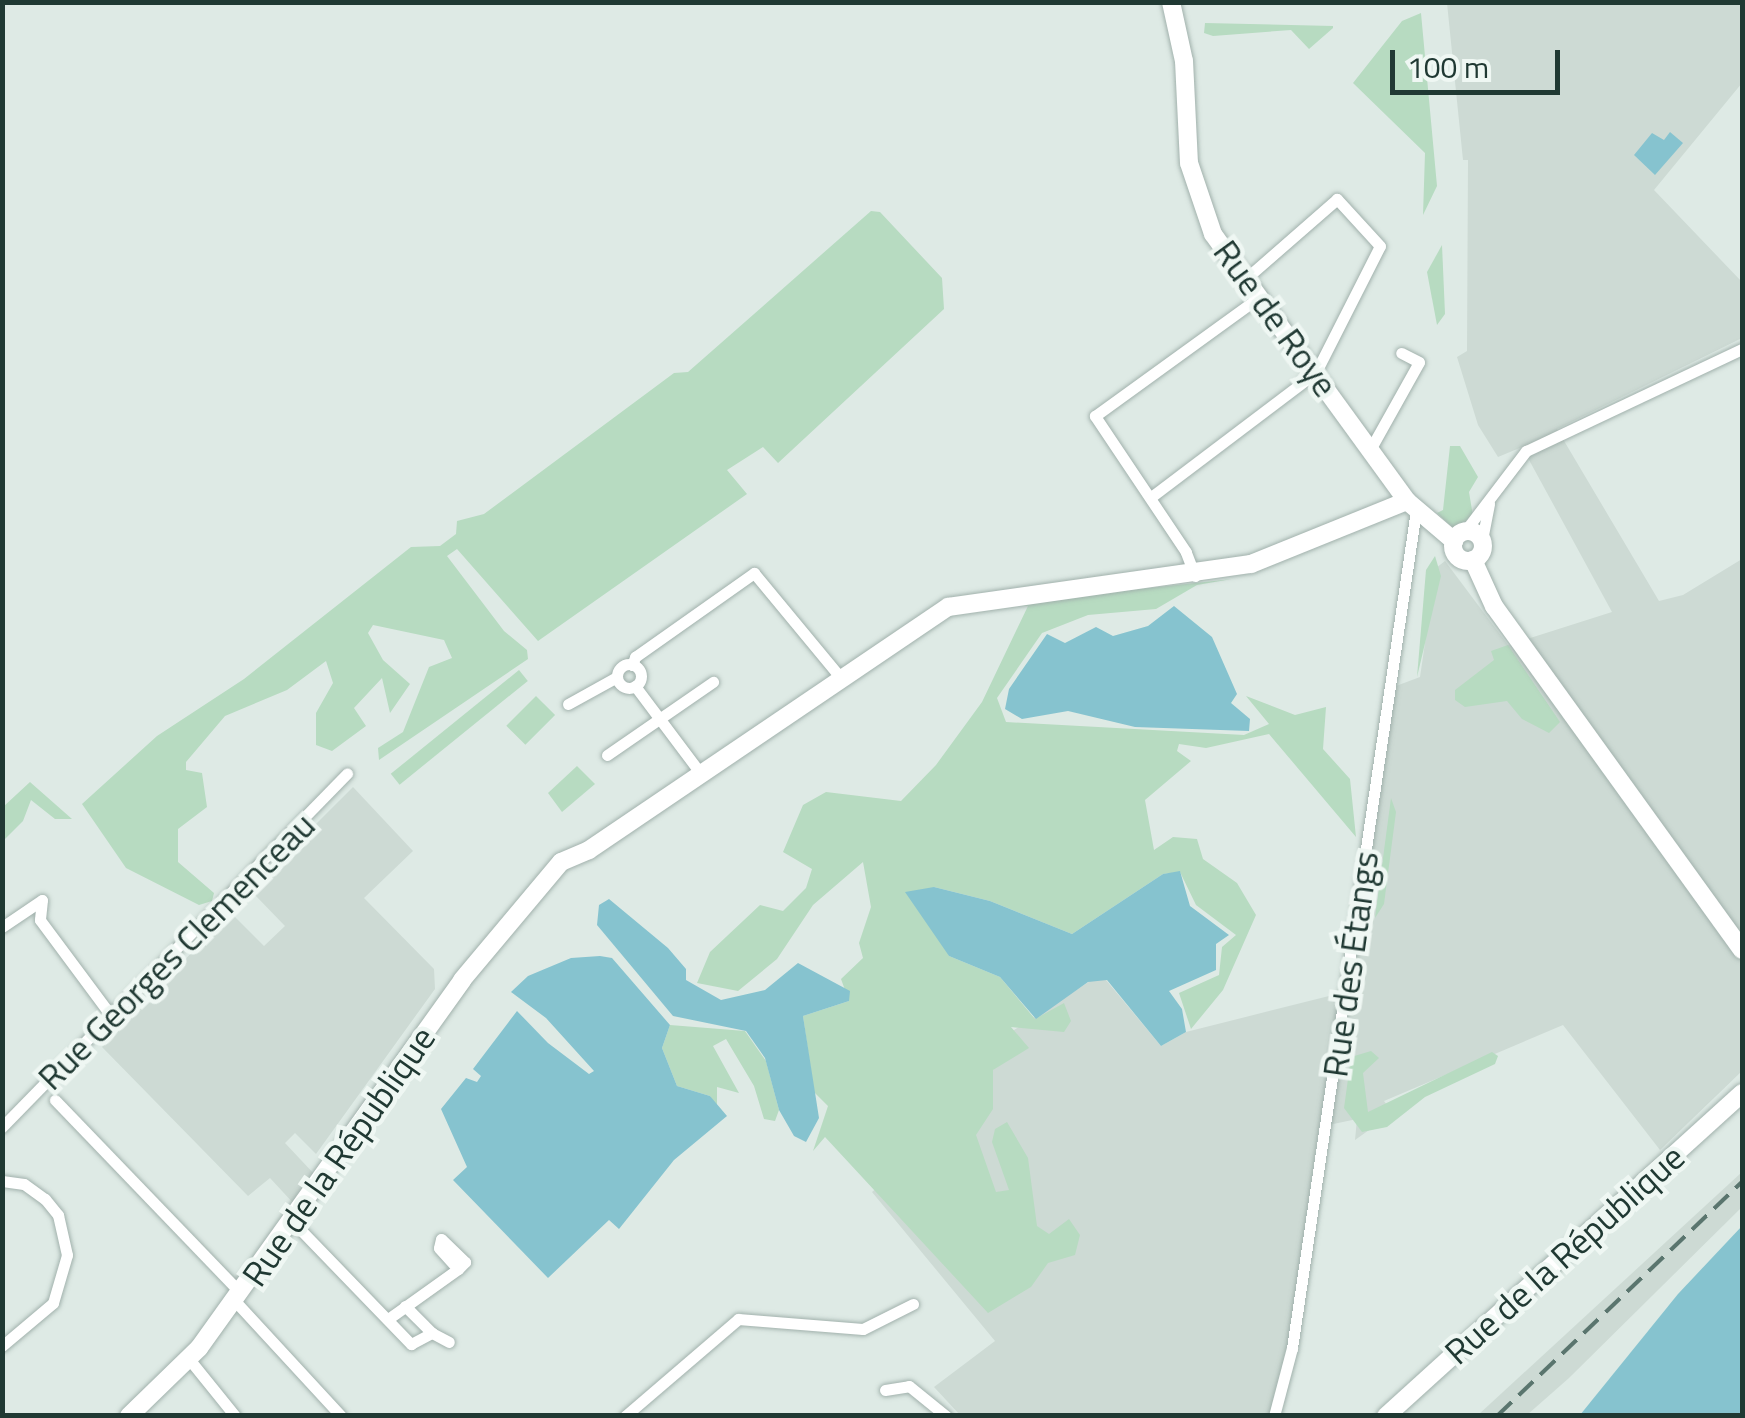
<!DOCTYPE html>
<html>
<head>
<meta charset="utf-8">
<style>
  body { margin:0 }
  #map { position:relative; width:1745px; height:1418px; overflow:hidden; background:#deeae5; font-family:"Titillium Web",sans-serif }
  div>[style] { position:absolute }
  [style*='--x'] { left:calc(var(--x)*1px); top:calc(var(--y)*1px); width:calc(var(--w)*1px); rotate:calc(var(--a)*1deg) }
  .built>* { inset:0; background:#cddad4 }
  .green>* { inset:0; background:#b7dbc1; transform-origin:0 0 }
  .water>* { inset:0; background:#86c3cf }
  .roads { filter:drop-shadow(0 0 2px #a1b1ac) drop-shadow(0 0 2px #a1b1ac) }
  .street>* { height:11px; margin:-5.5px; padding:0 5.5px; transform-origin:5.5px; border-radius:5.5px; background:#fff }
  .street>.ring { margin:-5.5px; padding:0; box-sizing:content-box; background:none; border:11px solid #fff; border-radius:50% }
  .secondary>* { height:18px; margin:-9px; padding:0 9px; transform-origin:9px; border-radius:9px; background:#fff }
  .secondary>.ring { margin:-9px; padding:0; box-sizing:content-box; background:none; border:18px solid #fff; border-radius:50% }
  .rail>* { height:4px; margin-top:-2px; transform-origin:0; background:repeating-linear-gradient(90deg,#5a756e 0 20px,transparent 0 30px) }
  span { translate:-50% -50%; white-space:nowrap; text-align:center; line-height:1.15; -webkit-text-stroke:9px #eff7f3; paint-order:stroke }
  .street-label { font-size:35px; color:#203933 }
  .frame { position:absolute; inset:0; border:5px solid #203933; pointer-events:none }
  .scale { position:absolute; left:1390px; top:50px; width:170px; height:45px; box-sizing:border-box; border:5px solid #203933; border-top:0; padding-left:12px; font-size:30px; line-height:35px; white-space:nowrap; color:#203933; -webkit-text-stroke:8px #eff7f3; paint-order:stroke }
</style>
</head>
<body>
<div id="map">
  <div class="built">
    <i style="clip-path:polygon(1447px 3px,1742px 3px,1742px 83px,1654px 190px,1742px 282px,1742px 338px,1557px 429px,1659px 601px,1683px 595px,1742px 559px,1742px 1071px,1660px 1150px,1563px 1025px,1384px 1101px,1393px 1113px,1355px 1140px,1357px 1119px,1319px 1127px,1287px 1357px,1270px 1415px,960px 1415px,934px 1387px,995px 1341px,872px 1192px,981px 1099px,1008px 1034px,1101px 974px,1161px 1046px,1186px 1032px,1329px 996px,1338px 1003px,1396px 686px,1420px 677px,1436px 568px,1445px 561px,1508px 645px,1612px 612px,1522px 447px,1498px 457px,1478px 425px,1457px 357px,1467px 351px,1468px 160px,1463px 160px)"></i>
    <i style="clip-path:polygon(353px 787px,413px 851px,364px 898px,434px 969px,435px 989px,316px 1154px,295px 1133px,285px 1143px,316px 1176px,295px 1205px,270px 1178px,248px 1196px,102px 1047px,230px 912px,264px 946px,285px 926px,250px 890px)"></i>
    <i style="clip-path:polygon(1742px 1172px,1742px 1207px,1569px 1378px,1527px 1415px,1478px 1415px)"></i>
  </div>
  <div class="green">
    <i style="clip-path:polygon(1421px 13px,1437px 186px,1423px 215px,1425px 153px,1353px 83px,1402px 21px)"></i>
    <i style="clip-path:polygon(1205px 23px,1333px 26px,1333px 28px,1309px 49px,1291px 30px,1213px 36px,1204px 33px)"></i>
    <i style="clip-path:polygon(871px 211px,880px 212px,942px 278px,944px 309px,778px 463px,763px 447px,727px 470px,747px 494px,538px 641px,457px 549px,447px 556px,504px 631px,527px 650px,528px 659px,379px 760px,378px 748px,403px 732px,429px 667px,452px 658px,444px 640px,373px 625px,368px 633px,383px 660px,410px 684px,390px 713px,382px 678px,354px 708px,366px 726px,332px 751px,316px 745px,316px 713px,333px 683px,326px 661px,287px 690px,225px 716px,186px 762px,186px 770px,202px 773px,207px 807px,178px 829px,178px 862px,214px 893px,212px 901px,199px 905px,126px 868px,82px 804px,157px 736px,244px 679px,411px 547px,440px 546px,456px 534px,457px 521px,484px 514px,674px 373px,688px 372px)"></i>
    <i style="clip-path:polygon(1442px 245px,1445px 314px,1437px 325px,1427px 272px)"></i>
    <i style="clip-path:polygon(1450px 446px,1460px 446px,1478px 477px,1469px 492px,1473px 516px,1454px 529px,1437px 513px,1443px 510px)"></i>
    <i style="clip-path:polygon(1435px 556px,1441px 576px,1417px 677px,1426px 570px)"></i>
    <i style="clip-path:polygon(1232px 579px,1197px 585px,1156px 609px,1088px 615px,1042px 633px,997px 698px,1006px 722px,1244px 735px,1269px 724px,1246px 696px,1295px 715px,1326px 707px,1323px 749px,1350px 779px,1356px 837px,1269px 734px,1206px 748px,1179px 744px,1177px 751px,1191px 761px,1145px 800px,1154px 850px,1173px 837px,1197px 839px,1203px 859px,1237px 883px,1256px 915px,1223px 990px,1191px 1029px,1179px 993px,1219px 975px,1222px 947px,1236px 935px,1196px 905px,1180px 872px,1163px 874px,1072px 934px,990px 901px,934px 887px,949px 956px,1000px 977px,1035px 1019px,1064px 1003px,1071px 1021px,1064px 1032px,1011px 1027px,1029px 1048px,993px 1070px,993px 1109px,976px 1135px,996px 1192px,1009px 1190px,992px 1142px,995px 1129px,1007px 1122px,1028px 1158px,1037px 1226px,1049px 1234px,1069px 1219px,1080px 1235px,1075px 1255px,1048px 1263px,1031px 1287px,988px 1313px,825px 1137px,813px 1151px,828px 1106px,814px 1092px,803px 1016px,849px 1001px,841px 979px,863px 958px,859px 943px,871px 907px,863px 862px,813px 905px,777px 959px,738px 991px,697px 983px,710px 952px,760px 905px,783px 911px,806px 888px,812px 869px,783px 852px,803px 805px,826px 792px,901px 801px,936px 765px,982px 702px,1028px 606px,992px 605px)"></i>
    <i style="clip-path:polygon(1508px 645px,1560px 722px,1549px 733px,1522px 719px,1507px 701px,1465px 707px,1455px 700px,1455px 690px,1494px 660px,1491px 651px)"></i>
    <i style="left:519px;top:670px;width:14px;height:165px;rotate:51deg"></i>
    <i style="left:536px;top:696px;width:27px;height:42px;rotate:45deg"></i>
    <i style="clip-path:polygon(577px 766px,595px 784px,562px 812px,548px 793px)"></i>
    <i style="clip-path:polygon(30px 782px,72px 819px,55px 819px,31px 800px,23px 821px,3px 841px,3px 807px)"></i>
    <i style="clip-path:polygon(1391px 798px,1396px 812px,1384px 904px,1375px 918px)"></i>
    <i style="clip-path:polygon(670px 1025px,745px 1031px,766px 1061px,779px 1110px,775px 1121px,764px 1119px,754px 1086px,726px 1039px,713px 1046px,739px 1093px,717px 1087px,717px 1108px,710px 1096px,677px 1086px,662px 1048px)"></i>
    <i style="clip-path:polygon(1371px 1051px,1379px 1058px,1363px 1073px,1368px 1112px,1492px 1052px,1498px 1056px,1495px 1064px,1425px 1097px,1387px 1127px,1362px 1132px,1344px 1108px,1351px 1057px)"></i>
  </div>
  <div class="water">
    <i style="clip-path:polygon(1670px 132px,1683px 143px,1655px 175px,1634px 155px,1652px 133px,1664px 140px)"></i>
    <i style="clip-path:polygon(1174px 606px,1212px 637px,1237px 694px,1231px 703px,1250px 719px,1249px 731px,1135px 727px,1068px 711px,1022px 719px,1005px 709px,1009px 689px,1047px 634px,1065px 643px,1096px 627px,1113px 636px,1148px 626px)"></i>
    <i style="clip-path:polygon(1180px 871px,1190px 906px,1229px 935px,1216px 944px,1216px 970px,1169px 991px,1182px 1009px,1186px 1032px,1161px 1046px,1107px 980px,1088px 982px,1036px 1019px,1000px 977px,949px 956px,905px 892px,934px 887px,990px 901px,1072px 934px,1163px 874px)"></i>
    <i style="clip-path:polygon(609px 899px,668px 948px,686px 969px,686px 980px,721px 1000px,765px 990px,798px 963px,850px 991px,849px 1001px,803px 1016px,819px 1118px,806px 1142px,794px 1136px,779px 1110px,765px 1058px,746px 1031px,673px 1016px,597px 925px,599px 905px)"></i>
    <i style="clip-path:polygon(600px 956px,612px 958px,670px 1025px,662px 1048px,677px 1086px,710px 1096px,727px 1116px,674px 1160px,619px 1229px,609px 1220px,548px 1278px,453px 1180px,467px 1167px,441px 1109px,466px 1078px,477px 1082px,481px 1076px,473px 1069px,517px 1011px,548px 1043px,589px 1074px,594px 1071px,546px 1018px,511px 992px,528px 976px,571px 958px)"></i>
    <i style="clip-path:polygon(1742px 1226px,1742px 1415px,1580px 1415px,1678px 1294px)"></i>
  </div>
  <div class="roads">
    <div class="street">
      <i style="--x:1371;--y:448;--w:98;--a:-60.8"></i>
      <i style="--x:1419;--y:362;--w:20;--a:-153"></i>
      <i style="--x:1151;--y:497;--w:207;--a:-37.1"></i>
      <i style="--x:1316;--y:372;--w:141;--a:-63.1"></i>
      <i style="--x:1380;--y:246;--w:64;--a:-132.5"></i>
      <i style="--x:1337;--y:199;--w:123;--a:138.9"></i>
      <i style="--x:1465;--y:531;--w:101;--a:-52.7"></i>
      <i style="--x:1526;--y:451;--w:239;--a:-25.3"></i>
      <i style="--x:1482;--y:540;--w:37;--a:-79"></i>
      <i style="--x:1195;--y:576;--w:26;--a:-111"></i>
      <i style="--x:1186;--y:552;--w:164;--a:-123.8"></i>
      <i style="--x:1095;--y:416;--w:201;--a:-35.9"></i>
      <i class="ring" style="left:617px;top:664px;width:13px;height:13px"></i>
      <i style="--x:632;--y:665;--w:9;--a:-69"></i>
      <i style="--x:635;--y:657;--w:146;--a:-35.2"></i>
      <i style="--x:754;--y:573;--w:135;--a:50.4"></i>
      <i style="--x:635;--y:686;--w:110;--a:53.1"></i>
      <i style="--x:568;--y:704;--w:56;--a:-28.9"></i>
      <i style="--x:607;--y:755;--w:129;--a:-34.6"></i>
      <i style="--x:2;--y:927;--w:48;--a:-34"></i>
      <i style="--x:42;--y:900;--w:20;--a:96"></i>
      <i style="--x:40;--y:920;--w:121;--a:53.4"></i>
      <i style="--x:55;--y:1100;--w:268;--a:46.1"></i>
      <i style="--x:2;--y:1127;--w:494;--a:-45.7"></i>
      <i style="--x:2;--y:1181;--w:22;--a:8"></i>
      <i style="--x:24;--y:1184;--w:26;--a:36"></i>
      <i style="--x:45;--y:1199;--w:21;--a:51"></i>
      <i style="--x:58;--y:1215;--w:41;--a:77.3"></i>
      <i style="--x:67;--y:1255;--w:50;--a:106.3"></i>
      <i style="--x:53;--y:1303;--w:67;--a:139.9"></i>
      <i style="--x:293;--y:1222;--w:170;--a:46"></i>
      <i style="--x:411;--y:1344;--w:24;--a:-28"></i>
      <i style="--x:432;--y:1333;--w:19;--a:28"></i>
      <i style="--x:235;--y:1301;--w:156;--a:47.3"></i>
      <i style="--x:405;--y:1306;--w:38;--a:45"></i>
      <i style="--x:388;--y:1319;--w:86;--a:-35.5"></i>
      <i style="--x:458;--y:1269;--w:10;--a:-45"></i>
      <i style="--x:465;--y:1262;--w:33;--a:-136"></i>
      <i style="--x:441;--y:1239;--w:9;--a:103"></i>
      <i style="--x:439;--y:1248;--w:28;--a:48"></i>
      <i style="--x:189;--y:1359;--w:73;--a:51.1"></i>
      <i style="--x:885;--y:1390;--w:24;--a:-9"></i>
      <i style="--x:909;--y:1386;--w:48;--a:39"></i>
      <i style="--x:625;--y:1416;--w:149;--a:-40.6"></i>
      <i style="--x:738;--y:1319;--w:125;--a:4.6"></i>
      <i style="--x:863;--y:1329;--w:56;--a:-26.6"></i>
      <i style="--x:1274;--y:1416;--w:70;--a:-75.2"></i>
      <i style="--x:1292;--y:1348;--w:847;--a:-81.58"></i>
    </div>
    <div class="secondary">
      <i style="--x:1171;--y:2;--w:60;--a:77.6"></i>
      <i style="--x:1184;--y:61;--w:102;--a:87.2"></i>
      <i style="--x:1189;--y:163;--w:75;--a:71.3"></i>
      <i style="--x:1213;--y:234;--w:330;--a:54"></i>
      <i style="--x:1407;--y:501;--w:62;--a:40.4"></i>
      <i class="ring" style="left:1453px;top:531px;width:12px;height:12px"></i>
      <i style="--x:1473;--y:560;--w:51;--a:65.5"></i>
      <i style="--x:1494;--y:606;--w:424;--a:54.2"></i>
      <i style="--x:129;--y:1416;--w:98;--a:-44.2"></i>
      <i style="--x:199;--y:1348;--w:452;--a:-54.4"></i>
      <i style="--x:462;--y:980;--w:154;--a:-50"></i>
      <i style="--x:561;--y:862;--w:30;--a:-23"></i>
      <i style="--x:589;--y:850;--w:434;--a:-34.1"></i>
      <i style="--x:948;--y:607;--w:306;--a:-8.1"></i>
      <i style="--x:1251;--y:564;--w:168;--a:-22"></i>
      <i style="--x:1386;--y:1416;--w:481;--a:-42.2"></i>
    </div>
  </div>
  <div class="rail">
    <i style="--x:1497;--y:1416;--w:339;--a:-43.7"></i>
  </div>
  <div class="street-label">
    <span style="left:1276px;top:318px;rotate:54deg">Rue de Roye</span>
    <span style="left:176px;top:951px;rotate:-45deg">Rue Georges Clemenceau</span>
    <span style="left:1350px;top:964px;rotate:-82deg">Rue des Étangs</span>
    <span style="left:338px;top:1156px;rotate:-55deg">Rue de la République</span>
    <span style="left:1564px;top:1254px;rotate:-42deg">Rue de la République</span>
  </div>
  <div class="frame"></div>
  <div class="scale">100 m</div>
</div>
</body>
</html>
